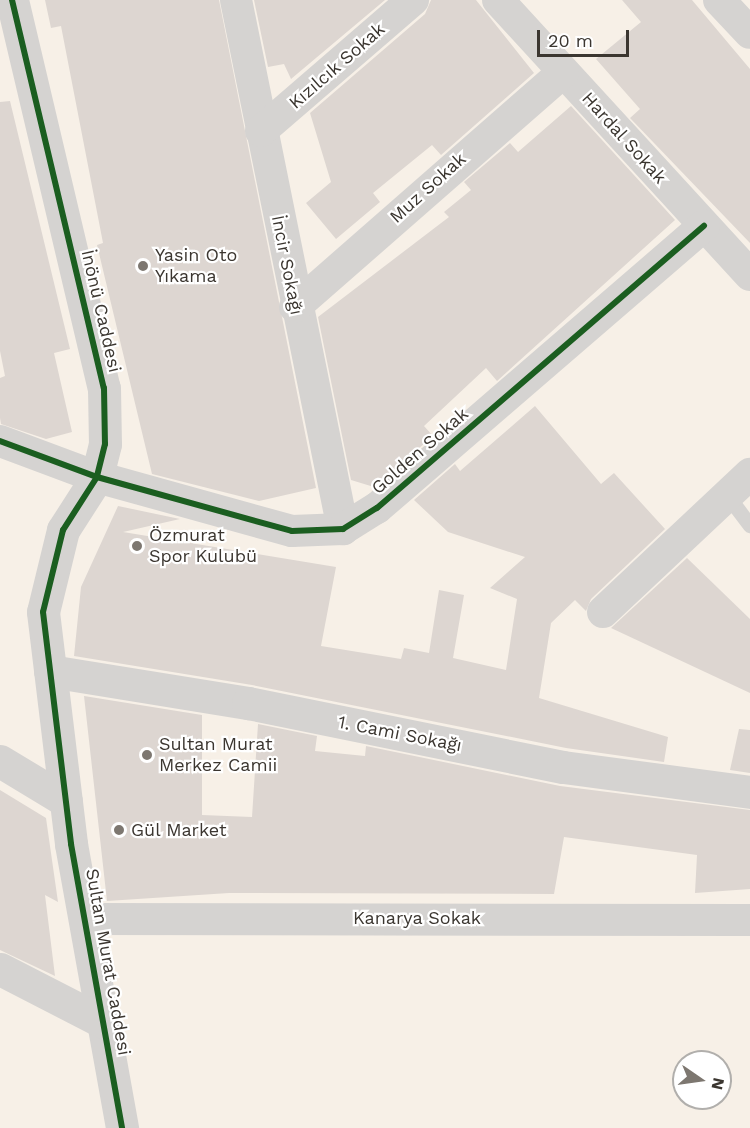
<!DOCTYPE html>
<html>
<head>
<meta charset="utf-8">
<style>
  body { margin:0 }
  #map { position:relative; width:750px; height:1128px; overflow:hidden; background:#f7f0e7; font-family:"Work Sans",sans-serif }
  div>[style] { position:absolute }
  [style*='--x'] { left:calc(var(--x)*1px); top:calc(var(--y)*1px); width:calc(var(--w)*1px); rotate:calc(var(--a)*1deg) }
  .building>* { inset:0; background:#ddd6d1 }
  .lane>* { height:15px; margin:-7.5px; padding:0 7.5px; transform-origin:7.5px; border-radius:7.5px; background:#d5d3d1 }
  .street>* { height:32px; margin:-16px; padding:0 16px; transform-origin:16px; border-radius:16px; background:#d5d3d1 }
  .secondary>* { height:33px; margin:-16.5px; padding:0 16.5px; transform-origin:16.5px; border-radius:16.5px; background:#d5d3d1 }
  .cycleway>* { height:6px; margin:-3px; padding:0 3px; transform-origin:3px; border-radius:3px; background:#1b5e20 }
  .dots>* { width:16px; height:16px; translate:-50% -50%; box-sizing:border-box; border:3px solid #fff; border-radius:50% }
  span { translate:-50% -50%; white-space:nowrap; text-align:center; line-height:1.15; -webkit-text-stroke:4.5px #fff; paint-order:stroke }
  .street-label { font-size:18px; color:#3b3630 }
  .poi-label { font-size:18px; color:#3b3630 }
  .left { translate:0 -50%; text-align:left }
  .north { position:absolute; left:672px; top:1050px; width:60px; height:60px; box-sizing:border-box; background:#fff; border:2px solid #b1afac; border-radius:50%; rotate:103deg; font-size:16px; font-weight:700; line-height:24px; text-align:center; color:#3b3630 }
  .north::after { content:''; display:block; margin:auto; width:21px; height:27px; background:#7d7770; clip-path:polygon(50% 0,100% 100%,50% 72%,0 100%) }
  .scale { position:absolute; left:537px; top:30px; width:92px; height:27px; box-sizing:border-box; border:3px solid #3b3630; border-top:0; padding-left:8px; font-size:18px; line-height:21px; white-space:nowrap; color:#3b3630; -webkit-text-stroke:4px #fff; paint-order:stroke }
</style>
</head>
<body>
<div id="map">
  <div class="building">
    <i style="clip-path:polygon(45px 0,219px 0,316px 488px,259px 501px,152px 474px,97px 245px,103px 243px,61px 26px,51px 28px)"></i>
    <i style="clip-path:polygon(254px 0,385px 0,291px 79px,284px 64px,268px 67px)"></i>
    <i style="clip-path:polygon(431px 0,476px 0,534px 73px,441px 155px,432px 145px,373px 193px,380px 202px,336px 239px,306px 203px,331px 182px,310px 113px,425px 14px)"></i>
    <i style="clip-path:polygon(622px 0,692px 0,750px 69px,750px 243px,630px 118px,640px 109px,596px 59px,641px 22px)"></i>
    <i style="clip-path:polygon(10px 101px,70px 349px,54px 353px,72px 432px,46px 439px,1px 424px,0 418px,0 378px,5px 376px,0 351px,0 102px)"></i>
    <i style="clip-path:polygon(571px 106px,675px 220px,497px 381px,486px 368px,424px 426px,433px 436px,374px 487px,351px 480px,318px 317px,449px 217px,444px 212px,471px 190px,464px 182px,510px 143px,518px 152px)"></i>
    <i style="clip-path:polygon(535px 406px,601px 484px,614px 473px,665px 529px,591px 599px,586px 611px,575px 600px,551px 623px,539px 698px,668px 737px,664px 762px,566px 748px,252px 685px,74px 656px,81px 587px,118px 506px,180px 519px,123px 532px,336px 567px,321px 646px,401px 659px,404px 648px,429px 653px,439px 590px,464px 595px,453px 658px,506px 670px,517px 599px,490px 588px,525px 557px,448px 532px,414px 500px,455px 464px,460px 471px)"></i>
    <i style="clip-path:polygon(687px 558px,750px 619px,750px 693px,611px 628px)"></i>
    <i style="clip-path:polygon(84px 696px,202px 715px,202px 815px,252px 817px,258px 724px,317px 736px,315px 751px,365px 756px,366px 746px,560px 786px,750px 810px,750px 889px,695px 893px,697px 855px,564px 837px,554px 894px,229px 893px,107px 901px)"></i>
    <i style="clip-path:polygon(739px 729px,750px 730px,750px 773px,730px 770px)"></i>
    <i style="clip-path:polygon(0 790px,46px 818px,58px 902px,45px 895px,55px 976px,0 950px)"></i>
  </div>
  <div class="lane">
    <i style="--x:727;--y:495;--w:38;--a:53"></i>
  </div>
  <div class="street">
    <i style="--x:236;--y:0;--w:540;--a:78.57"></i>
    <i style="--x:498;--y:0;--w:373;--a:47.5"></i>
    <i style="--x:719;--y:0;--w:45;--a:46.8"></i>
    <i style="--x:261;--y:131;--w:201;--a:-40.8"></i>
    <i style="--x:295;--y:307;--w:356;--a:-41.2"></i>
    <i style="--x:0;--y:441;--w:103;--a:20.4"></i>
    <i style="--x:97;--y:477;--w:202;--a:15.5"></i>
    <i style="--x:292;--y:531;--w:51;--a:-2.2"></i>
    <i style="--x:343;--y:529;--w:40;--a:-32"></i>
    <i style="--x:377;--y:508;--w:432;--a:-40.8"></i>
    <i style="--x:603;--y:612;--w:202;--a:-43.2"></i>
    <i style="--x:85;--y:919;--w:665;--a:0.09"></i>
  </div>
  <div class="secondary">
    <i style="--x:12;--y:0;--w:399;--a:76.7"></i>
    <i style="--x:104;--y:388;--w:56;--a:89"></i>
    <i style="--x:105;--y:444;--w:34;--a:104"></i>
    <i style="--x:97;--y:477;--w:63;--a:122.7"></i>
    <i style="--x:63;--y:530;--w:84;--a:103.7"></i>
    <i style="--x:43;--y:612;--w:234;--a:83.1"></i>
    <i style="--x:71;--y:844;--w:289;--a:79.8"></i>
    <i style="--x:50;--y:671;--w:201;--a:9.2"></i>
    <i style="--x:248;--y:703;--w:321;--a:11.5"></i>
    <i style="--x:563;--y:767;--w:189;--a:7.6"></i>
    <i style="--x:0;--y:761;--w:77;--a:31.2"></i>
    <i style="--x:0;--y:969;--w:116;--a:27.2"></i>
  </div>
  <div class="cycleway">
    <i style="--x:12;--y:0;--w:399;--a:76.7"></i>
    <i style="--x:104;--y:388;--w:56;--a:89"></i>
    <i style="--x:105;--y:444;--w:34;--a:104"></i>
    <i style="--x:97;--y:477;--w:63;--a:122.7"></i>
    <i style="--x:63;--y:530;--w:84;--a:103.7"></i>
    <i style="--x:43;--y:612;--w:234;--a:83.1"></i>
    <i style="--x:71;--y:844;--w:289;--a:79.8"></i>
    <i style="--x:0;--y:441;--w:103;--a:20.4"></i>
    <i style="--x:97;--y:477;--w:202;--a:15.5"></i>
    <i style="--x:292;--y:531;--w:51;--a:-2.2"></i>
    <i style="--x:343;--y:529;--w:40;--a:-32"></i>
    <i style="--x:377;--y:508;--w:432;--a:-40.8"></i>
  </div>
  <div class="dots">
    <i style="left:143px;top:266px;background:#7d7770"></i>
    <i style="left:137px;top:546px;background:#7d7770"></i>
    <i style="left:147px;top:755px;background:#7d7770"></i>
    <i style="left:119px;top:830px;background:#7d7770"></i>
  </div>
  <div class="street-label">
    <span style="left:337px;top:66px;rotate:-41deg">Kızılcık Sokak</span>
    <span style="left:624px;top:138px;rotate:48deg">Hardal Sokak</span>
    <span style="left:428px;top:188px;rotate:-42deg">Muz Sokak</span>
    <span style="left:287px;top:265px;rotate:79deg">İncir Sokağı</span>
    <span style="left:101px;top:311px;rotate:77deg">İnönü Caddesi</span>
    <span style="left:420px;top:451px;rotate:-41deg">Golden Sokak</span>
    <span style="left:400px;top:734px;rotate:11deg">1. Cami Sokağı</span>
    <span style="left:417px;top:918px">Kanarya Sokak</span>
    <span style="left:108px;top:962px;rotate:80deg">Sultan Murat Caddesi</span>
  </div>
  <div class="poi-label">
    <span class="left" style="left:155px;top:266px">Yasin Oto<br>Yıkama</span>
    <span class="left" style="left:149px;top:546px">Özmurat<br>Spor Kulubü</span>
    <span class="left" style="left:159px;top:755px">Sultan Murat<br>Merkez Camii</span>
    <span class="left" style="left:131px;top:830px">Gül Market</span>
  </div>
  <div class="north">N</div>
  <div class="scale">20 m</div>
</div>
</body>
</html>
